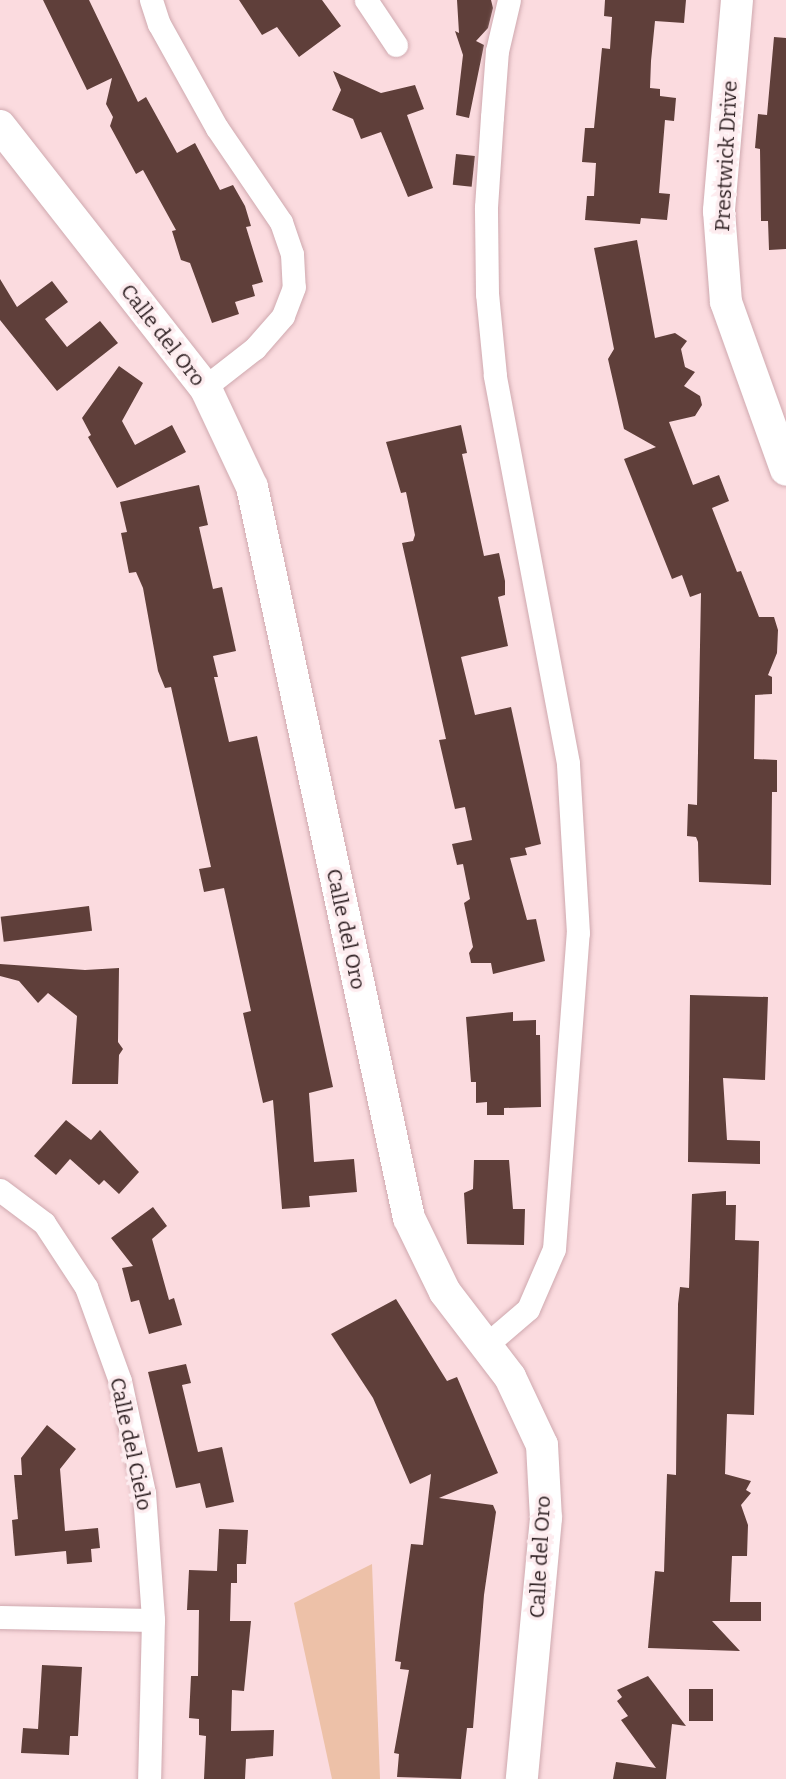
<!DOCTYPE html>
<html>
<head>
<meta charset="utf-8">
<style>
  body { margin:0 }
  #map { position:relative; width:786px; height:1779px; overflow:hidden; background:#fbdbdf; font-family:Bitter,serif }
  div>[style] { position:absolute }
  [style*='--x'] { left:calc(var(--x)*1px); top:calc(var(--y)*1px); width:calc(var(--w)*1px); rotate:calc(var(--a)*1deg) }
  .green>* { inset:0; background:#edc1a8 }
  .building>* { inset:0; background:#5f3f3a; transform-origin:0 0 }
  .roads { filter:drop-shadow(0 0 2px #cfa9af) drop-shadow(0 0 2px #cfa9af) }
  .street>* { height:23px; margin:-11.5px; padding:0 11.5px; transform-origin:11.5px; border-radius:11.5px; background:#fff }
  .secondary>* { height:32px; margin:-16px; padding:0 16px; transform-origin:16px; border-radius:16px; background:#fff }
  span { translate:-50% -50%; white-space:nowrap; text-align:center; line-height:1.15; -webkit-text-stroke:7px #fdecef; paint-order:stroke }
  .street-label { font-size:21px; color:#2c1e20 }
</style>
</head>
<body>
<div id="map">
  <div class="green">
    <i style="clip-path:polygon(372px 1564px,380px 1779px,332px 1779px,294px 1603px)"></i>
  </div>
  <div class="building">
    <i style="clip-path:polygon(43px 0,89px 0,138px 102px,146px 97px,177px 153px,195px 143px,220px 190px,233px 185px,245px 206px,251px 226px,246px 227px,263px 282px,252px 285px,255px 296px,235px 302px,239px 314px,212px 323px,190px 263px,181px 260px,172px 231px,176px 230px,143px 170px,136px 174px,110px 126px,113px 117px,106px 104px,112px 78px,87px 90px)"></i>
    <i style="clip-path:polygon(239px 0,322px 0,341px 26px,299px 57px,277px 27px,262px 35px)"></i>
    <i style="clip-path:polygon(457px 0,491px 0,493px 8px,488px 28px,476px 41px,484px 45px,469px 118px,456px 115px,463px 55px,455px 31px,459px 33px)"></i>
    <i style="clip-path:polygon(605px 0,686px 0,684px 23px,655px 21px,651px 61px,650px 88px,660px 89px,660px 96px,676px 98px,674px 121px,665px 120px,659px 193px,670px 194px,667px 220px,641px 218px,640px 224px,585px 220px,587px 196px,594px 196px,596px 163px,582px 162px,585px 128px,594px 128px,602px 48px,610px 49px,612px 17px,604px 16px)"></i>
    <i style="clip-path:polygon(774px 37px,786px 38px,786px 249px,769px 250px,768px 221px,761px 221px,760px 149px,755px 148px,758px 114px,767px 115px)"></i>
    <i style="clip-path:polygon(333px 71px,381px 93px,415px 85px,424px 109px,407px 115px,433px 188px,408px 197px,381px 132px,361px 139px,353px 119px,332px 110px,341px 90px)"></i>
    <i style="left:456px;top:154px;width:19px;height:31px;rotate:6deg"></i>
    <i style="clip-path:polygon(637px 240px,655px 338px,675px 333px,687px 341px,681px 349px,685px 367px,695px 372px,684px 386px,700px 396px,702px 405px,695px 416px,669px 422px,693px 485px,719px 475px,729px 501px,712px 508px,737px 572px,741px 571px,759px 617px,774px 617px,778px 630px,777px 653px,768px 675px,772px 677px,772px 694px,755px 695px,754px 759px,777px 760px,777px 792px,772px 792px,771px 885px,699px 882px,698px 842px,696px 837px,687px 836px,688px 804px,697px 805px,701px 593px,690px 597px,682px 575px,672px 579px,624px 459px,656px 447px,624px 429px,608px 359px,614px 349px,594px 248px)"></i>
    <i style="clip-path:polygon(0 279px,17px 307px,52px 281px,68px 302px,45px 319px,67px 347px,100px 321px,118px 343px,57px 391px,0 320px)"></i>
    <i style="clip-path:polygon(119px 366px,143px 383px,122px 421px,135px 445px,172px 425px,186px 452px,117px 488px,88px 437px,91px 435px,82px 418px)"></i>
    <i style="clip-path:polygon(461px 425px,467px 453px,462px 454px,484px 556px,499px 553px,505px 581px,505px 595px,498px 597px,508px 646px,461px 657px,475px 715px,511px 707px,541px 844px,525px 848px,527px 855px,510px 858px,527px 920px,536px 919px,545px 961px,493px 974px,491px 963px,471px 963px,469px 953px,473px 947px,464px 903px,470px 899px,463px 864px,457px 865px,452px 844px,472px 840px,465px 807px,455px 809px,439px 740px,446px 739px,402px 543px,413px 541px,415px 535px,406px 492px,401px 493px,386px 442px)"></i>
    <i style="clip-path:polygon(199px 485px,208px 525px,199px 527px,213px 589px,222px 587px,236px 651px,213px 656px,218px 677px,214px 677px,229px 742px,257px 736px,333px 1087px,309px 1093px,314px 1162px,354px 1159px,357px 1192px,309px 1196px,310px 1207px,282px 1209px,273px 1100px,263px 1103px,243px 1013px,251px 1011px,224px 888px,204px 892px,199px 869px,211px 867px,171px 687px,165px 688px,158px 671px,143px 588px,136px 572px,129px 573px,121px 533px,127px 532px,120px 502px)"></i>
    <i style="left:89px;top:906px;width:25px;height:89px;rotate:83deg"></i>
    <i style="clip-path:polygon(0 964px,85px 970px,119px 968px,118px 1042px,123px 1049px,119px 1055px,118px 1084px,72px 1084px,77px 1016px,48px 993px,38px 1003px,19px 981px,0 976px)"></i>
    <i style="clip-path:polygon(690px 995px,768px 997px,765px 1080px,723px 1078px,727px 1140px,760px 1141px,760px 1164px,688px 1162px)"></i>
    <i style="clip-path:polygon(513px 1012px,513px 1021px,536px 1020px,536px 1035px,540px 1035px,541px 1107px,504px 1108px,504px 1115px,487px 1115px,487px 1102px,476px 1103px,476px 1082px,471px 1082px,466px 1017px)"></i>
    <i style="clip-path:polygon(66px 1120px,91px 1140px,100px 1130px,139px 1172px,119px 1194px,104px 1180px,99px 1185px,70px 1159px,56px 1175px,34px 1156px)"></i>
    <i style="clip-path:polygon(474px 1160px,509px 1160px,513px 1209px,525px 1209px,524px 1245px,467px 1244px,464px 1193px,473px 1189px)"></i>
    <i style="clip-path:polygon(726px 1191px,726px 1205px,736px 1205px,735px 1240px,759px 1241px,754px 1415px,727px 1414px,725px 1474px,751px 1481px,746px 1490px,751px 1493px,741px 1505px,748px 1525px,747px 1556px,732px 1556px,730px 1602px,761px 1602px,761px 1621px,712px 1621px,740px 1651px,648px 1648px,655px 1571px,664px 1572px,667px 1474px,676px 1475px,678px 1304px,680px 1287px,689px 1288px,692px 1194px)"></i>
    <i style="clip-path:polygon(153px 1207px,167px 1226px,152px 1239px,169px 1300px,174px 1298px,182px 1325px,149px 1334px,139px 1300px,131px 1302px,122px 1268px,133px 1266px,111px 1238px)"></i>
    <i style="clip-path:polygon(396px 1299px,447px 1381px,457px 1377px,498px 1473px,439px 1498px,493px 1505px,496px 1512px,484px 1595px,473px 1728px,467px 1728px,461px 1779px,397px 1777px,399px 1754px,394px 1753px,409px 1670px,400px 1669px,401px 1662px,395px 1661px,411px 1544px,423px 1545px,431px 1474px,410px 1484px,373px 1398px,331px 1334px)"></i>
    <i style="clip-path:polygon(186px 1364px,191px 1383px,182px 1385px,198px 1452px,222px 1447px,234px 1502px,206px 1508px,200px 1483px,176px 1488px,148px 1372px)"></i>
    <i style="clip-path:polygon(47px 1425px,76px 1449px,60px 1469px,65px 1531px,98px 1528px,100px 1548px,91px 1549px,92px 1562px,67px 1564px,66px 1551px,15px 1556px,12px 1520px,18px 1519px,14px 1475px,22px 1475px,21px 1458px)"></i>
    <i style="clip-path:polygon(219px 1529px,248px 1530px,246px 1564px,237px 1564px,237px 1583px,231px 1583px,230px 1621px,251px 1621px,244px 1691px,232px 1690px,231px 1731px,274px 1730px,273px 1756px,246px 1759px,245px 1779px,204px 1779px,206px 1736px,199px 1735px,199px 1719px,189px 1718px,191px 1676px,198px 1676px,199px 1610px,187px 1610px,189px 1570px,217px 1571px)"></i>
    <i style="clip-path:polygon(42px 1665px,82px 1667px,78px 1736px,70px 1736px,69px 1755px,21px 1753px,23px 1728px,38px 1729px)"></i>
    <i style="clip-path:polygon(648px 1676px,686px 1726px,672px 1724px,666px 1779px,613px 1779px,616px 1762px,656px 1768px,621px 1720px,628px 1716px,617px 1701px,622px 1697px,617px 1690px)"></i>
    <i style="left:689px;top:1689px;width:24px;height:32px"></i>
  </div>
  <div class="roads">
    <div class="street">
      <i style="--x:151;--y:0;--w:25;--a:72"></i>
      <i style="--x:159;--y:24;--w:119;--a:60.9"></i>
      <i style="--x:217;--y:128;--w:114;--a:55.8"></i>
      <i style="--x:281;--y:222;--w:34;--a:71"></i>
      <i style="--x:292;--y:254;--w:33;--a:87"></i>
      <i style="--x:294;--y:287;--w:31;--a:111"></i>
      <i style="--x:283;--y:316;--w:43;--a:131.2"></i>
      <i style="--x:255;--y:348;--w:63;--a:142"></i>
      <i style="--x:366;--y:0;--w:54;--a:56.3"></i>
      <i style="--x:0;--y:1190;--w:55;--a:36.9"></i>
      <i style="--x:44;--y:1223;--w:77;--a:56.7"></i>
      <i style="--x:86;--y:1287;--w:100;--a:70.1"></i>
      <i style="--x:120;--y:1381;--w:115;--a:77.9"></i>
      <i style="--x:144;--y:1493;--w:127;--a:85.9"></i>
      <i style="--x:153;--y:1620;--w:159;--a:91.4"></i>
      <i style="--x:486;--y:1345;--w:55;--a:-40.6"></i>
      <i style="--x:528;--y:1309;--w:65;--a:-66.6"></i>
      <i style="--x:554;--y:1249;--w:317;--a:-85.7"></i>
      <i style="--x:578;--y:933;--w:170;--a:-93.4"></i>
      <i style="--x:568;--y:763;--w:395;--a:-100.7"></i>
      <i style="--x:495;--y:375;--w:81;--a:-95.6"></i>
      <i style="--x:487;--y:294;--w:87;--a:-90.7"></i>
      <i style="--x:486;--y:207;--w:90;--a:-86.2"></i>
      <i style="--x:492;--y:117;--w:66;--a:-85.7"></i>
      <i style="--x:497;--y:51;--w:52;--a:-76.8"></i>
      <i style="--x:0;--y:1617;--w:153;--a:1.1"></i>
    </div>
    <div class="secondary">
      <i style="--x:737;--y:0;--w:212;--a:94.9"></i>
      <i style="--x:719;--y:211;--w:91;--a:85.6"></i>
      <i style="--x:726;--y:302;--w:178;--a:70.3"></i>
      <i style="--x:0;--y:126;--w:332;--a:51.9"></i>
      <i style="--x:205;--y:387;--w:110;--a:64.8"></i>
      <i style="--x:252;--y:487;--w:748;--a:77.88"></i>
      <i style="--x:409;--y:1218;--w:82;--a:64.1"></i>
      <i style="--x:445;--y:1292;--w:107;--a:52.6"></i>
      <i style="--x:510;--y:1377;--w:75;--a:64.8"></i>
      <i style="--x:542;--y:1445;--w:73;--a:86.9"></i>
      <i style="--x:546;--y:1518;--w:262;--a:95.3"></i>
    </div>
  </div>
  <div class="street-label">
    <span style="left:726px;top:156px;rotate:-87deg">Prestwick Drive</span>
    <span style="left:163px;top:335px;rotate:52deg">Calle del Oro</span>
    <span style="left:346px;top:929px;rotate:78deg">Calle del Oro</span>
    <span style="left:131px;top:1444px;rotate:78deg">Calle del Cielo</span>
    <span style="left:540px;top:1557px;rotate:-87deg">Calle del Oro</span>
  </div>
</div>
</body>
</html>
